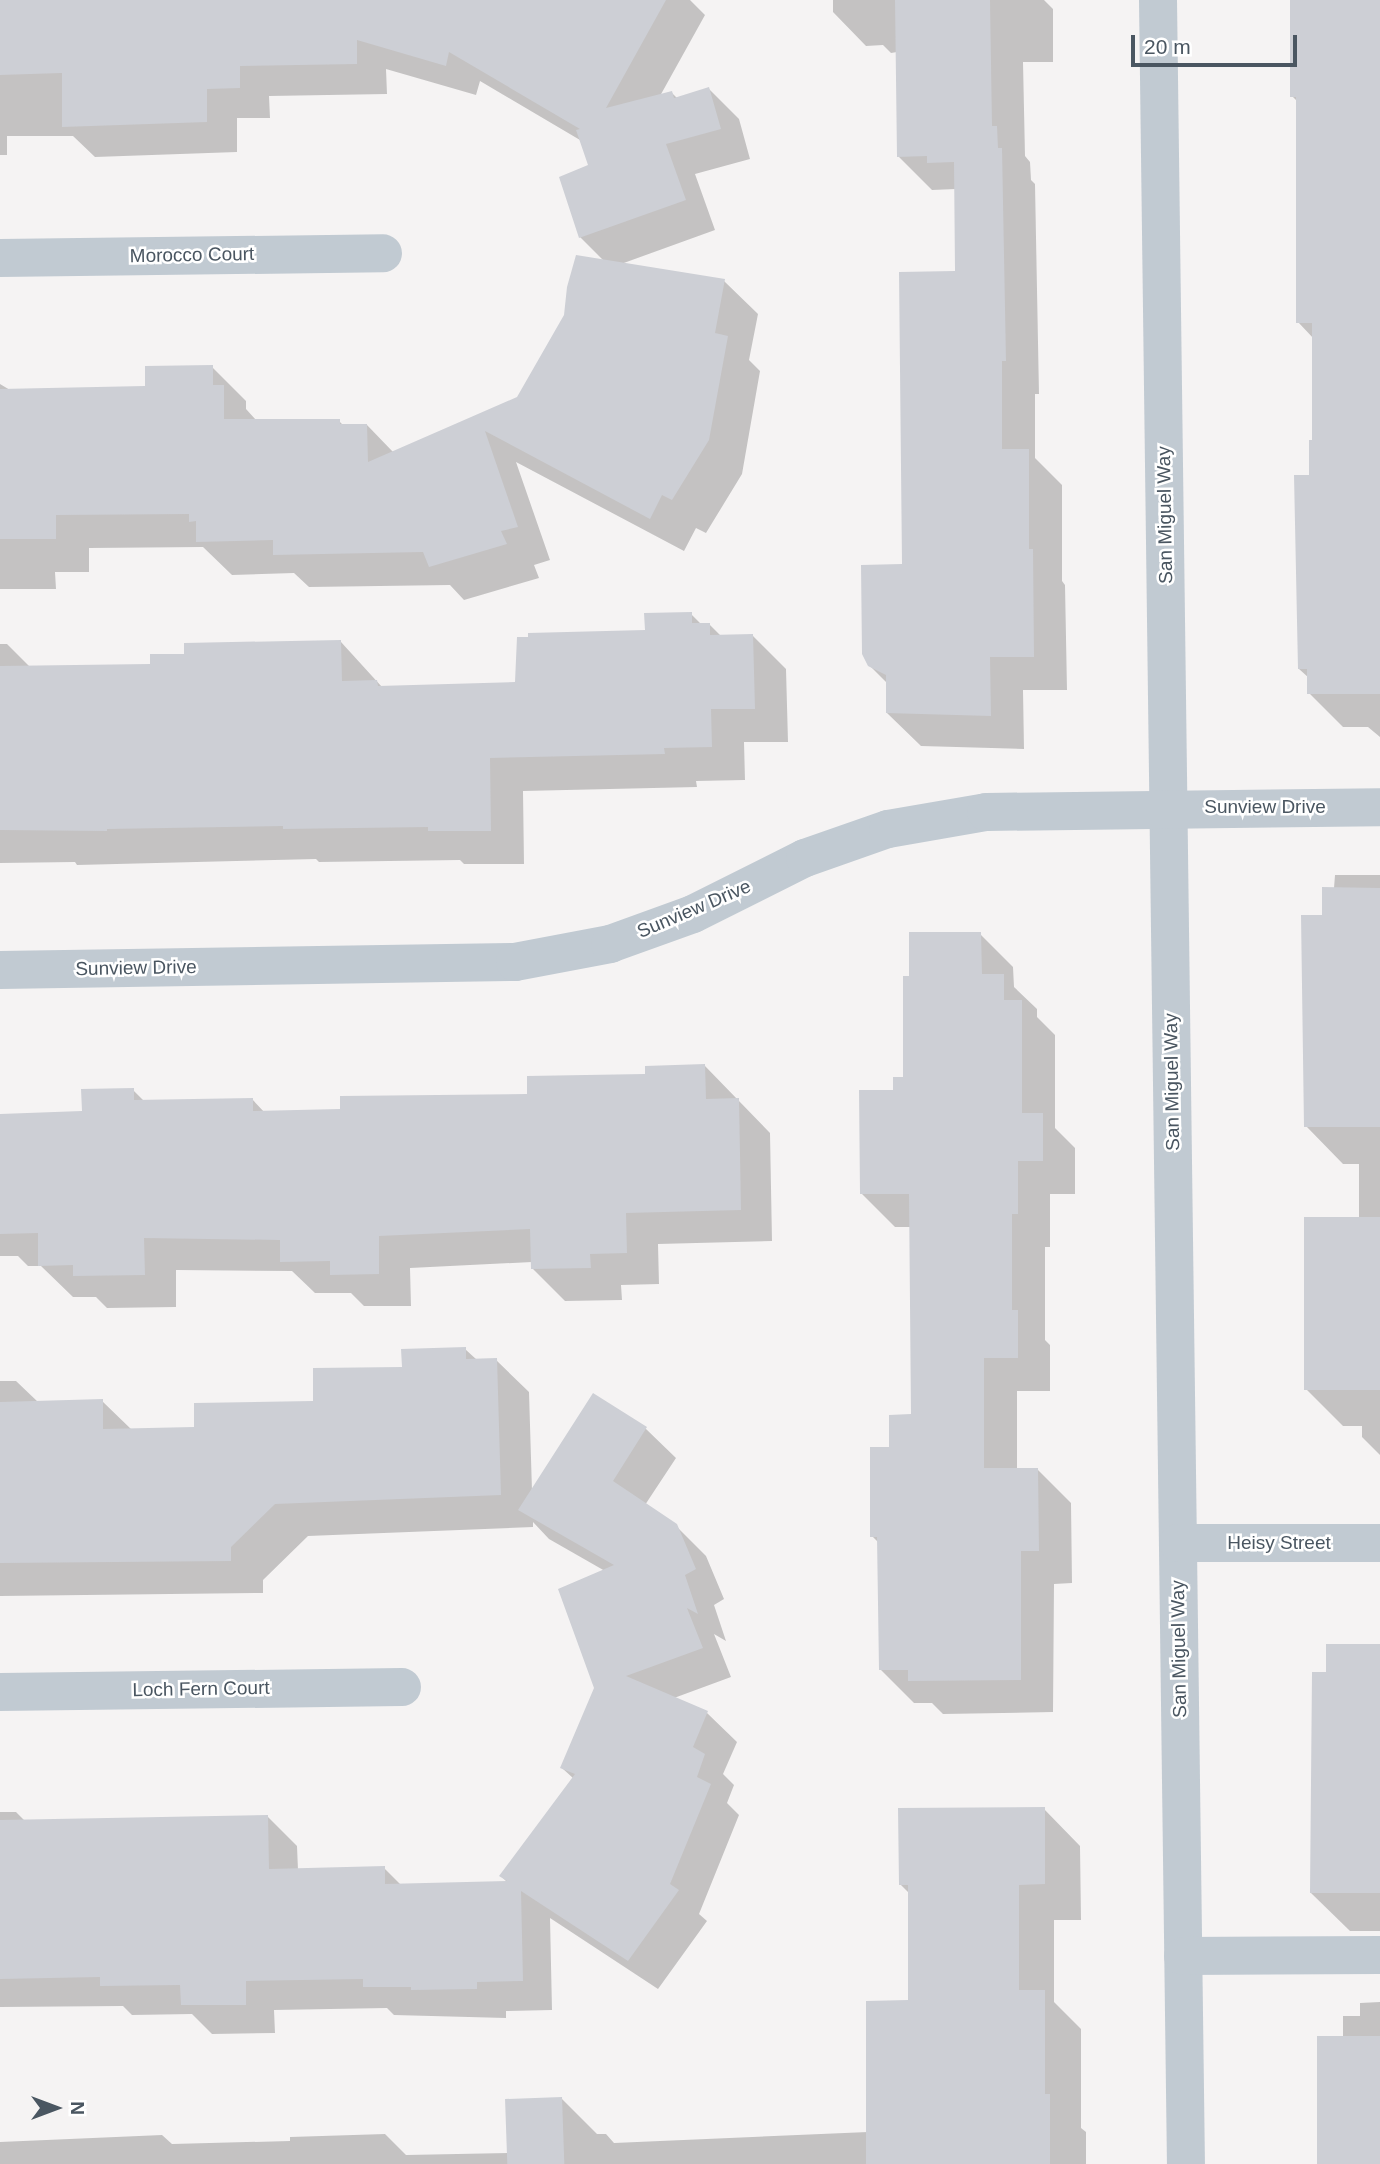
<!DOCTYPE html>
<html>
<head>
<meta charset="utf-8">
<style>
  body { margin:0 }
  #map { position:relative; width:1380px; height:2164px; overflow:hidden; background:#f5f3f3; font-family:Arial,sans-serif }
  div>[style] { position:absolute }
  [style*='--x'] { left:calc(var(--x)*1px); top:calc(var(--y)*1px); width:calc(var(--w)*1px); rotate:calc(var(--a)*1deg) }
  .shadow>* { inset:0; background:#0003 }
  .building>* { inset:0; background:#cdcfd5; transform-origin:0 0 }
  .minor>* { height:38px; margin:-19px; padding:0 19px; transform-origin:19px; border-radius:19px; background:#c1cad2 }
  span { translate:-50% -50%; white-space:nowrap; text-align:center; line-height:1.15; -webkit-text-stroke:5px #fff; paint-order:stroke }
  .street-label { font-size:19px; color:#4a5661 }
  .north { position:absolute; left:21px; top:2073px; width:70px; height:70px; -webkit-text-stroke:5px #fff; paint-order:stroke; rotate:90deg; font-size:19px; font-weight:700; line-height:28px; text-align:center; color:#4a5661 }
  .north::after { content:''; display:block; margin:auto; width:24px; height:32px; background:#4a5661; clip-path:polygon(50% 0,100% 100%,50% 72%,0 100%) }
  .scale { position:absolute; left:1131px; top:35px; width:166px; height:32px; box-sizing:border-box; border:4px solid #4a5661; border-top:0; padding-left:9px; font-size:21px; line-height:24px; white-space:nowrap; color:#4a5661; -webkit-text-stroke:5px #fff; paint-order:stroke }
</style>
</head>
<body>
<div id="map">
  <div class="shadow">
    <i style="clip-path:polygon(0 0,690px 0,705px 15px,660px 96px,672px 93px,678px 99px,709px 89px,739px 119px,750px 159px,695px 174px,715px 230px,621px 264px,724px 281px,758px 314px,749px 360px,760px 371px,742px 474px,706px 533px,696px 528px,684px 551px,516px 462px,550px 560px,534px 565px,539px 578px,464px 600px,450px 585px,309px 587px,294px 573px,232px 575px,203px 547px,89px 548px,89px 572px,55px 572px,56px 589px,0 589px,0 384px,10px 390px,147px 388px,212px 367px,246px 401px,246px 409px,257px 421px,339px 421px,344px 426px,367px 425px,394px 453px,518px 399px,604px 261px,580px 237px,590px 166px,580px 140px,480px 81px,476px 95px,386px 69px,387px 94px,269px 96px,270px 118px,237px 118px,237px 152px,95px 157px,73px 136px,7px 136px,7px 155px,0 155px)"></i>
    <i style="clip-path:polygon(833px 0,1044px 0,1053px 9px,1053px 62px,1023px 62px,1025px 156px,1030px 162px,1031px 180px,1035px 184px,1039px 394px,1035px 394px,1035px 458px,1062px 485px,1062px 581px,1065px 585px,1067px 690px,1023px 690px,1024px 749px,921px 746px,887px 713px,887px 683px,869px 665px,904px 566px,957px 273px,956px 189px,932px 190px,898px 156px,897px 52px,891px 53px,883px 45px,866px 46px,833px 12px)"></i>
    <i style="clip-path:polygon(1292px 0,1380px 0,1380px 737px,1368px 727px,1343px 727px,1309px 693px,1309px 678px,1299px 669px,1314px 441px,1314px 339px,1298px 322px,1298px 102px,1292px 96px)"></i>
    <i style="clip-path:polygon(691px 614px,701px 624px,709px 624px,721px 636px,753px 636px,786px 669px,788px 742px,744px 742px,745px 780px,696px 781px,697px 787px,523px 791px,524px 864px,464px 864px,460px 860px,319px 862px,316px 859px,77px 865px,75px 862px,0 863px,0 644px,7px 644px,31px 668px,152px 666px,186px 655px,341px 642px,382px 687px,517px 684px)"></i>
    <i style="clip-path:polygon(1335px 875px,1380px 875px,1380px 1455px,1362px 1437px,1362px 1426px,1343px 1426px,1306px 1389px,1359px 1219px,1359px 1164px,1343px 1164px,1306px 1126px,1323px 917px,1334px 888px)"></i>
    <i style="clip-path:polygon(980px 934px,1013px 967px,1014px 987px,1037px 1009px,1037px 1017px,1055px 1035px,1055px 1128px,1075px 1148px,1075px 1194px,1050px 1194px,1050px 1247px,1045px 1247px,1045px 1340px,1050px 1345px,1050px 1391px,1017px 1391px,1017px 1470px,1037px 1469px,1071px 1503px,1072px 1583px,1054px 1584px,1053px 1712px,943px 1714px,932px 1703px,914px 1703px,881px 1670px,879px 1543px,872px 1536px,891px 1449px,913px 1416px,911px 1227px,895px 1227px,862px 1194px,895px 1092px,905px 1079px,910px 978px)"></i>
    <i style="clip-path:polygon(705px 1066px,770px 1133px,772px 1241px,658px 1244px,659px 1284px,621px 1285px,622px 1300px,565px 1301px,533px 1269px,532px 1262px,410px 1268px,411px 1306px,364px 1306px,351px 1293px,315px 1293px,292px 1271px,176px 1270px,176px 1307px,107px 1308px,96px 1297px,73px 1297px,41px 1266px,28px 1266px,18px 1256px,0 1256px,0 1115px,84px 1113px,133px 1090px,145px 1102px,252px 1099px,265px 1113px,341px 1111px,529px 1096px)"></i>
    <i style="clip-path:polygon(465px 1349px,477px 1360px,496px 1360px,529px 1392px,532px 1491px,593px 1396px,646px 1429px,676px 1458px,645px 1505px,676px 1526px,706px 1556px,724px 1599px,714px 1605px,726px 1641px,714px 1634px,731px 1677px,674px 1698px,707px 1713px,737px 1742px,723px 1774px,734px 1785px,727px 1803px,739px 1815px,699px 1914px,707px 1921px,658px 1989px,550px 1918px,552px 2010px,506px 2011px,506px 2018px,394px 2015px,387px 2008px,274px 2010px,275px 2033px,212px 2034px,192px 2014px,132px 2015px,123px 2006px,0 2007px,0 1812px,16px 1812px,25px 1821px,268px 1817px,297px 1846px,298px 1870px,384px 1868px,402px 1886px,508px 1883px,501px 1876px,574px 1779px,562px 1768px,596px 1688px,605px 1571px,549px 1539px,533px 1522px,533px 1527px,308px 1536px,263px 1580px,263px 1593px,0 1596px,0 1381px,16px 1381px,38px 1402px,102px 1401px,132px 1430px,196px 1429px,315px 1403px)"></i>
    <i style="clip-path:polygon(1380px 1646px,1380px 1931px,1350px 1931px,1311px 1893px,1328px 1674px)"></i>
    <i style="clip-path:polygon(1044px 1809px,1080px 1846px,1081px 1920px,1054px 1920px,1054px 2002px,1081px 2029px,1081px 2128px,1086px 2132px,1086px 2164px,0 2164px,0 2142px,162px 2135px,172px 2144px,290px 2141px,290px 2137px,385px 2134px,406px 2155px,508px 2153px,562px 2099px,597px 2134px,606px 2134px,614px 2143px,868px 2132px,910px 2002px,910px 1894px,900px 1884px)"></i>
    <i style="clip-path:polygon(1380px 2002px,1380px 2164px,1321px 2164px,1343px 2037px,1343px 2016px,1360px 2016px,1360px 2003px)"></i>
  </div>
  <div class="building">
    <i style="clip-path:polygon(0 0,666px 0,606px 108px,672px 91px,674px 98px,709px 87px,721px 129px,666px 144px,686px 200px,579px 238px,559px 177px,588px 165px,576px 130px,580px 129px,449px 52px,446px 66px,357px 40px,357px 64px,240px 66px,240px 88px,207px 89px,207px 122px,62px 127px,62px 73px,0 75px)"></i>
    <i style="clip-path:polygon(895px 0,990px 0,992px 126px,997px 126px,998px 148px,1002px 148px,1006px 361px,1002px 361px,1002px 449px,1029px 449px,1029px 549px,1033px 549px,1034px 657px,990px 657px,991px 716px,886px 713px,886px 675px,868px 666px,862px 654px,861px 565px,902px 564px,899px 272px,955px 271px,954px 162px,927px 163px,927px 156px,897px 157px)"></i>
    <i style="clip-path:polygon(1290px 0,1380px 0,1380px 694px,1307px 694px,1307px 669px,1298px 669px,1294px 475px,1309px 475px,1309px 440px,1312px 440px,1312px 323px,1296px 323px,1296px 97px,1290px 97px)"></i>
    <i style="clip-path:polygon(576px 255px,725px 279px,715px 333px,728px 336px,709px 440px,672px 500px,662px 495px,650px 519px,485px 431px,518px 527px,501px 531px,507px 544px,429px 567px,423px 552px,273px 555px,273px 540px,196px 542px,196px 521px,189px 522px,189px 514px,56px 515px,56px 539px,0 539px,0 389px,145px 386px,145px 366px,213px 365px,213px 385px,224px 385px,224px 419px,340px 419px,340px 424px,367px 424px,368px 462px,517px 397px,564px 315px,567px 287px)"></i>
    <i style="clip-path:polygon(692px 612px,692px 623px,710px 623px,710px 635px,753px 634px,755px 709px,711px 709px,712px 747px,664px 748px,665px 754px,490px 758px,491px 831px,428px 831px,428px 827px,283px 829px,283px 826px,107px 829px,107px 831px,0 830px,0 666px,150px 664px,150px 654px,184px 654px,184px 643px,341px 640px,342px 681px,377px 680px,378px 686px,515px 682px,517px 637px,528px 637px,528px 633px,645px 630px,644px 613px)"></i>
    <i style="clip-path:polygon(1322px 887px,1380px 888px,1380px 1127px,1304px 1127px,1301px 915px,1322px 915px)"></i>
    <i style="clip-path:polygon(909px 932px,981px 932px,982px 974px,1004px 974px,1004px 1000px,1022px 1000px,1022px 1113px,1043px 1113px,1043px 1161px,1018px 1161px,1018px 1214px,1012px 1214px,1012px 1310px,1018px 1310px,1018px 1358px,984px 1358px,984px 1468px,1038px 1468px,1039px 1551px,1021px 1551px,1021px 1680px,908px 1681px,908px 1670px,879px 1670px,877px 1537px,870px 1537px,870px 1447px,889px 1447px,889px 1415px,911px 1414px,909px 1194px,860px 1194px,859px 1090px,893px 1090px,893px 1077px,903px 1077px,903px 976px,909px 976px)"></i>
    <i style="clip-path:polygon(705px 1064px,706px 1099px,739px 1098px,741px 1210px,626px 1213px,627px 1253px,590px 1254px,591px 1268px,531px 1269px,530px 1229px,379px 1236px,379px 1274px,330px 1275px,330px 1261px,280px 1262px,280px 1240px,144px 1238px,145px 1275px,73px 1276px,73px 1265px,38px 1266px,38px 1233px,0 1234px,0 1114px,82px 1111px,81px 1089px,134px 1088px,134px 1100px,253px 1098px,253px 1111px,340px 1109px,340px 1096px,527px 1094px,527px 1076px,645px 1074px,645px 1066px)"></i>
    <i style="left:1304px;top:1217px;width:76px;height:173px"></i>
    <i style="clip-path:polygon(466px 1347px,466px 1359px,497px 1358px,501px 1495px,275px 1504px,231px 1547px,231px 1561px,0 1563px,0 1402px,103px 1399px,103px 1429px,194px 1427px,194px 1403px,313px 1401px,313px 1368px,402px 1367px,401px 1349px)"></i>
    <i style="clip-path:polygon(593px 1393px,647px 1427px,613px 1481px,677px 1524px,696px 1569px,685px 1575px,698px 1614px,687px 1608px,703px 1648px,626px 1676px,708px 1711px,693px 1747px,705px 1754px,697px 1777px,711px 1784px,670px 1884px,679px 1890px,628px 1961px,521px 1891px,523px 1981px,477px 1982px,477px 1989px,411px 1990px,411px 1987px,363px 1987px,363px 1979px,246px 1981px,246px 2005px,181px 2005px,180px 1985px,100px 1986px,100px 1977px,0 1979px,0 1820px,268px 1815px,269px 1869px,385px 1866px,385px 1884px,507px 1881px,499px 1876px,575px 1774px,560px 1768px,594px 1688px,558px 1589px,614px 1565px,518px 1510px)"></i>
    <i style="clip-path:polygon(1326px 1644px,1380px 1644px,1380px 1893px,1310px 1893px,1312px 1672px,1326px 1672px)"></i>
    <i style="clip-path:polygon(1045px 1807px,1045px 1884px,1019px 1885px,1019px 1990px,1045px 1990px,1045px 2094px,1050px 2094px,1050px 2164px,866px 2164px,866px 2001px,908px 2000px,908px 1885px,899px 1885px,898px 1808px)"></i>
    <i style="left:1317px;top:2036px;width:63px;height:128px"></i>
    <i style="left:562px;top:2097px;width:67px;height:57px;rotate:88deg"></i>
  </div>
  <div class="minor">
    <i style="--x:1158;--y:0;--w:2164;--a:89.26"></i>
    <i style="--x:0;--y:258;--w:383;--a:-0.7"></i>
    <i style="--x:0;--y:970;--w:515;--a:-0.89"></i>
    <i style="--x:515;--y:962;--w:97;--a:-10.7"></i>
    <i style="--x:610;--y:944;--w:88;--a:-19.9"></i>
    <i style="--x:693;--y:914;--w:125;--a:-26.6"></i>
    <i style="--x:805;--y:858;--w:88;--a:-19.3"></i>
    <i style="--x:888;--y:829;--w:99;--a:-9.8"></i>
    <i style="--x:986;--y:812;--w:394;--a:-0.7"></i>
    <i style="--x:1178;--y:1543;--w:202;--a:0"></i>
    <i style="--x:0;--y:1692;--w:402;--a:-0.7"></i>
    <i style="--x:1183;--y:1956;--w:197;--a:-0.3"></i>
  </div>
  <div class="street-label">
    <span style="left:192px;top:255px;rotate:-1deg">Morocco Court</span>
    <span style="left:1165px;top:515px;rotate:-91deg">San Miguel Way</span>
    <span style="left:1265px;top:807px">Sunview Drive</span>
    <span style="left:694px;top:909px;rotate:-23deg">Sunview Drive</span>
    <span style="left:136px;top:968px;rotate:-1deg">Sunview Drive</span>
    <span style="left:1172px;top:1082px;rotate:-91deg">San Miguel Way</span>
    <span style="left:1279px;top:1543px">Heisy Street</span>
    <span style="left:1179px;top:1649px;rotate:-91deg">San Miguel Way</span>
    <span style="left:201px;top:1689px;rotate:-1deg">Loch Fern Court</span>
  </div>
  <div class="north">N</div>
  <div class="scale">20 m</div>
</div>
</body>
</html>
